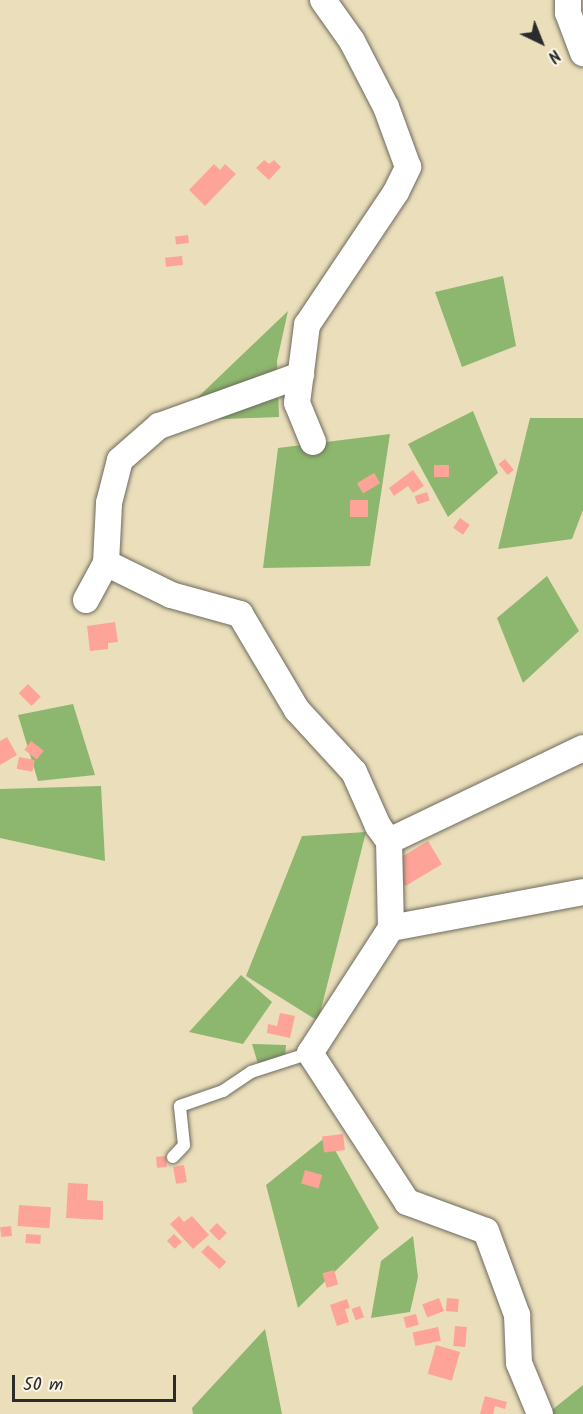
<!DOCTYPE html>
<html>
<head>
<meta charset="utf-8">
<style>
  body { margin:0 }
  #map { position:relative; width:583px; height:1414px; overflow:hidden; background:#ebdfbb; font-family:Kalam,sans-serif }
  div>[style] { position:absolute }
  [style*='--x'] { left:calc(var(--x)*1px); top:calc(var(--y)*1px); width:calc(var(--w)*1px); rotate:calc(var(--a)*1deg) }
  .forest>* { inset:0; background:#8db76e }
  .building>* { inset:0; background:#fda397; transform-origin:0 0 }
  .roads { filter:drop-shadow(0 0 2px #6e6a5d) drop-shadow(0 0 2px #6e6a5d) }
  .lane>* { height:12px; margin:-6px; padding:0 6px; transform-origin:6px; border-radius:6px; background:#fff }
  .street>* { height:26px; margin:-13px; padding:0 13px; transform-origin:13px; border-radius:13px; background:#fff }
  span { translate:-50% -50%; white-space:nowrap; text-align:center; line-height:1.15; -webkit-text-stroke:5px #fcf5e5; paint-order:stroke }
  .north { position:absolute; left:511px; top:12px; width:60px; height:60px; -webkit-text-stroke:4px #fcf5e5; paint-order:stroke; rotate:137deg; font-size:16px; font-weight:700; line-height:24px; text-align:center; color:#2b2b2b }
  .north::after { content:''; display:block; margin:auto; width:21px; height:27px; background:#2b2b2b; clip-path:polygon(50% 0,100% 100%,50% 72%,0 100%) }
  .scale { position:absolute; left:12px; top:1375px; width:164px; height:27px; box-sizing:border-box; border:3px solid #2b2b2b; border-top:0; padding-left:8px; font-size:18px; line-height:21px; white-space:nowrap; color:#2b2b2b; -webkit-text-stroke:4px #fcf5e5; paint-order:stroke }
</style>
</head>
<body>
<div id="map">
  <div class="forest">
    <i style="clip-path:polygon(503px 276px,516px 346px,462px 367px,435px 292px)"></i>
    <i style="clip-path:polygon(288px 311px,277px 361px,279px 417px,173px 421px)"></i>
    <i style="clip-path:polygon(473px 411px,498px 473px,448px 517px,408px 444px)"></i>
    <i style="clip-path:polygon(530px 418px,583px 418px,583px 510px,572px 539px,498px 549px)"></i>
    <i style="clip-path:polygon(390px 434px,370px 566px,263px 568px,278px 448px)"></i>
    <i style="clip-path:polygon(547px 576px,579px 631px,523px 683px,497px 618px)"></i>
    <i style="clip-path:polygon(73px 704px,95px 775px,38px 781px,18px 715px)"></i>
    <i style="clip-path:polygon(101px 786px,105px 861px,0 838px,0 789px)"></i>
    <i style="clip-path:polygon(366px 832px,318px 1021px,246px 976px,302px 836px)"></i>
    <i style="clip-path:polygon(241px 975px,272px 1002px,243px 1044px,189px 1032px)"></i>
    <i style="clip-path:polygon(252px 1044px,286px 1045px,285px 1059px,258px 1064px)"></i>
    <i style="clip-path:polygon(327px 1136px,379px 1228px,298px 1308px,266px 1185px)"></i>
    <i style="clip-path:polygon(413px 1236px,418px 1277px,410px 1312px,371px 1318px,381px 1261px)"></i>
    <i style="clip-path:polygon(265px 1329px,282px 1414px,193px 1414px,192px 1408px)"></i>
    <i style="clip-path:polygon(583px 1385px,583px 1414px,547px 1414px)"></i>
  </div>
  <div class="building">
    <i style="clip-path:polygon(264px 160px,269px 164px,274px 160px,281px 167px,269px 180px,256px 168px)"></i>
    <i style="clip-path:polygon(214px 164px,220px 170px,225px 164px,236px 174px,205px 206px,189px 190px)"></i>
    <i style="left:188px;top:235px;width:8px;height:13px;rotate:83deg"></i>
    <i style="left:182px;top:256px;width:9px;height:17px;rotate:84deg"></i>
    <i style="left:505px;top:459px;width:14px;height:8px;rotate:51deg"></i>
    <i style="left:434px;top:465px;width:15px;height:12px"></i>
    <i style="clip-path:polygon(413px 470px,424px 486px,413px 493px,408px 486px,394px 496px,389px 488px)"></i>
    <i style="left:374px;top:473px;width:12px;height:20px;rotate:59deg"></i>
    <i style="left:427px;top:492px;width:9px;height:13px;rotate:72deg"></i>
    <i style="left:368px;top:500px;width:17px;height:18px;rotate:90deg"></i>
    <i style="left:460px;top:518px;width:12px;height:12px;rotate:35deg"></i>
    <i style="clip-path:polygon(115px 622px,118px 642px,108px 643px,108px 649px,90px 651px,87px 626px)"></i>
    <i style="left:28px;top:684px;width:18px;height:13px;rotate:45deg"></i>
    <i style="clip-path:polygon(7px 737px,17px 755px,0 765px,0 741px)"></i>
    <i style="left:31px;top:741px;width:16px;height:11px;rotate:38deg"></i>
    <i style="left:19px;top:757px;width:16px;height:12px;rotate:11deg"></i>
    <i style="left:428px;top:841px;width:27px;height:43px;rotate:59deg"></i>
    <i style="clip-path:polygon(280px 1013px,295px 1016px,290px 1038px,267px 1033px,268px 1024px,277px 1026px)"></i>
    <i style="left:343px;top:1134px;width:16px;height:21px;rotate:83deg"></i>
    <i style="left:166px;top:1156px;width:11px;height:10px;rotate:85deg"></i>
    <i style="left:184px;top:1165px;width:17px;height:11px;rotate:80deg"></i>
    <i style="left:305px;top:1170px;width:18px;height:14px;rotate:16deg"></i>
    <i style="clip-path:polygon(68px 1183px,88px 1184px,87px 1200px,103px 1201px,103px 1220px,66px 1218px)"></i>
    <i style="left:19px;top:1205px;width:32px;height:21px;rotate:4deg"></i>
    <i style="clip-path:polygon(179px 1216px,184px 1222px,192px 1216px,209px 1235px,193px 1249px,170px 1224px)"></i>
    <i style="left:217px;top:1223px;width:14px;height:11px;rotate:45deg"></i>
    <i style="left:11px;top:1226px;width:10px;height:11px;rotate:84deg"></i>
    <i style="left:26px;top:1234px;width:15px;height:9px;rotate:4deg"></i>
    <i style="left:174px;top:1234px;width:11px;height:10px;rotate:45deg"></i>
    <i style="left:208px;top:1245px;width:25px;height:10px;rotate:43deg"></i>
    <i style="left:334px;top:1270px;width:15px;height:12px;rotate:74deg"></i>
    <i style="left:439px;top:1298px;width:14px;height:18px;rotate:69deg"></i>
    <i style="left:447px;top:1298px;width:12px;height:13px;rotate:5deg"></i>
    <i style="clip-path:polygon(347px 1299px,350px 1308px,345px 1309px,349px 1322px,337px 1326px,330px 1305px)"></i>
    <i style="left:360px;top:1306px;width:12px;height:9px;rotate:70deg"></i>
    <i style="left:416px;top:1314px;width:11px;height:13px;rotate:75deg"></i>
    <i style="left:455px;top:1326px;width:12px;height:20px;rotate:5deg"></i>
    <i style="left:438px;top:1327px;width:14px;height:26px;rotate:78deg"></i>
    <i style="left:436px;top:1345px;width:25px;height:30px;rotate:16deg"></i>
    <i style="clip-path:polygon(485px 1396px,507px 1402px,505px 1409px,495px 1406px,493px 1414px,480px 1414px)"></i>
  </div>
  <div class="roads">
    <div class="lane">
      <i style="--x:173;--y:1157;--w:16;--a:-47"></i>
      <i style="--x:184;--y:1145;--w:39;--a:-96"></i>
      <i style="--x:180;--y:1106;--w:46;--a:-19.2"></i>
      <i style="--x:223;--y:1091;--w:34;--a:-34"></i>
      <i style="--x:251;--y:1072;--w:62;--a:-17.9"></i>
    </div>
    <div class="street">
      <i style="--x:568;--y:0;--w:13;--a:90"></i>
      <i style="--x:568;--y:13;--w:43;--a:69.4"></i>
      <i style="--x:313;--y:442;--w:42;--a:-112.3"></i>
      <i style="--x:297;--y:403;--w:79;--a:-82.7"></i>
      <i style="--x:307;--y:325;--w:160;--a:-56.2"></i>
      <i style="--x:396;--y:192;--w:28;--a:-64"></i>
      <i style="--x:408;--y:167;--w:64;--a:-110.1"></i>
      <i style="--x:386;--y:107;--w:74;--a:-117.3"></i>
      <i style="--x:352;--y:41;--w:50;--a:-125.3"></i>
      <i style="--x:106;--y:563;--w:72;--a:26.2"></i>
      <i style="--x:171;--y:595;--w:72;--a:15.4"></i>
      <i style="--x:240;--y:614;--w:112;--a:59.3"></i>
      <i style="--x:297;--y:710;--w:84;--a:47.4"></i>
      <i style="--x:354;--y:772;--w:59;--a:66"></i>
      <i style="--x:378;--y:826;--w:19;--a:54"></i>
      <i style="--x:389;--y:841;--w:215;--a:-25.6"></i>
      <i style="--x:86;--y:600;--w:42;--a:-61.6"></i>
      <i style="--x:106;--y:563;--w:60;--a:-87.1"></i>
      <i style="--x:109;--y:503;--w:44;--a:-75.7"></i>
      <i style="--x:120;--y:460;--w:52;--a:-41.1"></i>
      <i style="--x:159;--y:426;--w:151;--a:-19.8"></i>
      <i style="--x:389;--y:841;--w:87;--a:88.7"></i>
      <i style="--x:391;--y:928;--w:149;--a:122.9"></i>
      <i style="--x:310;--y:1053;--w:178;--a:56.9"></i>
      <i style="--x:407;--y:1202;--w:84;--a:20.2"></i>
      <i style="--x:486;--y:1231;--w:90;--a:69.7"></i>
      <i style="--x:517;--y:1315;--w:48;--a:87.6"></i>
      <i style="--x:519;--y:1363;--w:55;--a:67.6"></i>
      <i style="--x:391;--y:928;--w:195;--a:-10.6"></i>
    </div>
  </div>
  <div class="north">N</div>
  <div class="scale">50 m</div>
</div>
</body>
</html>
